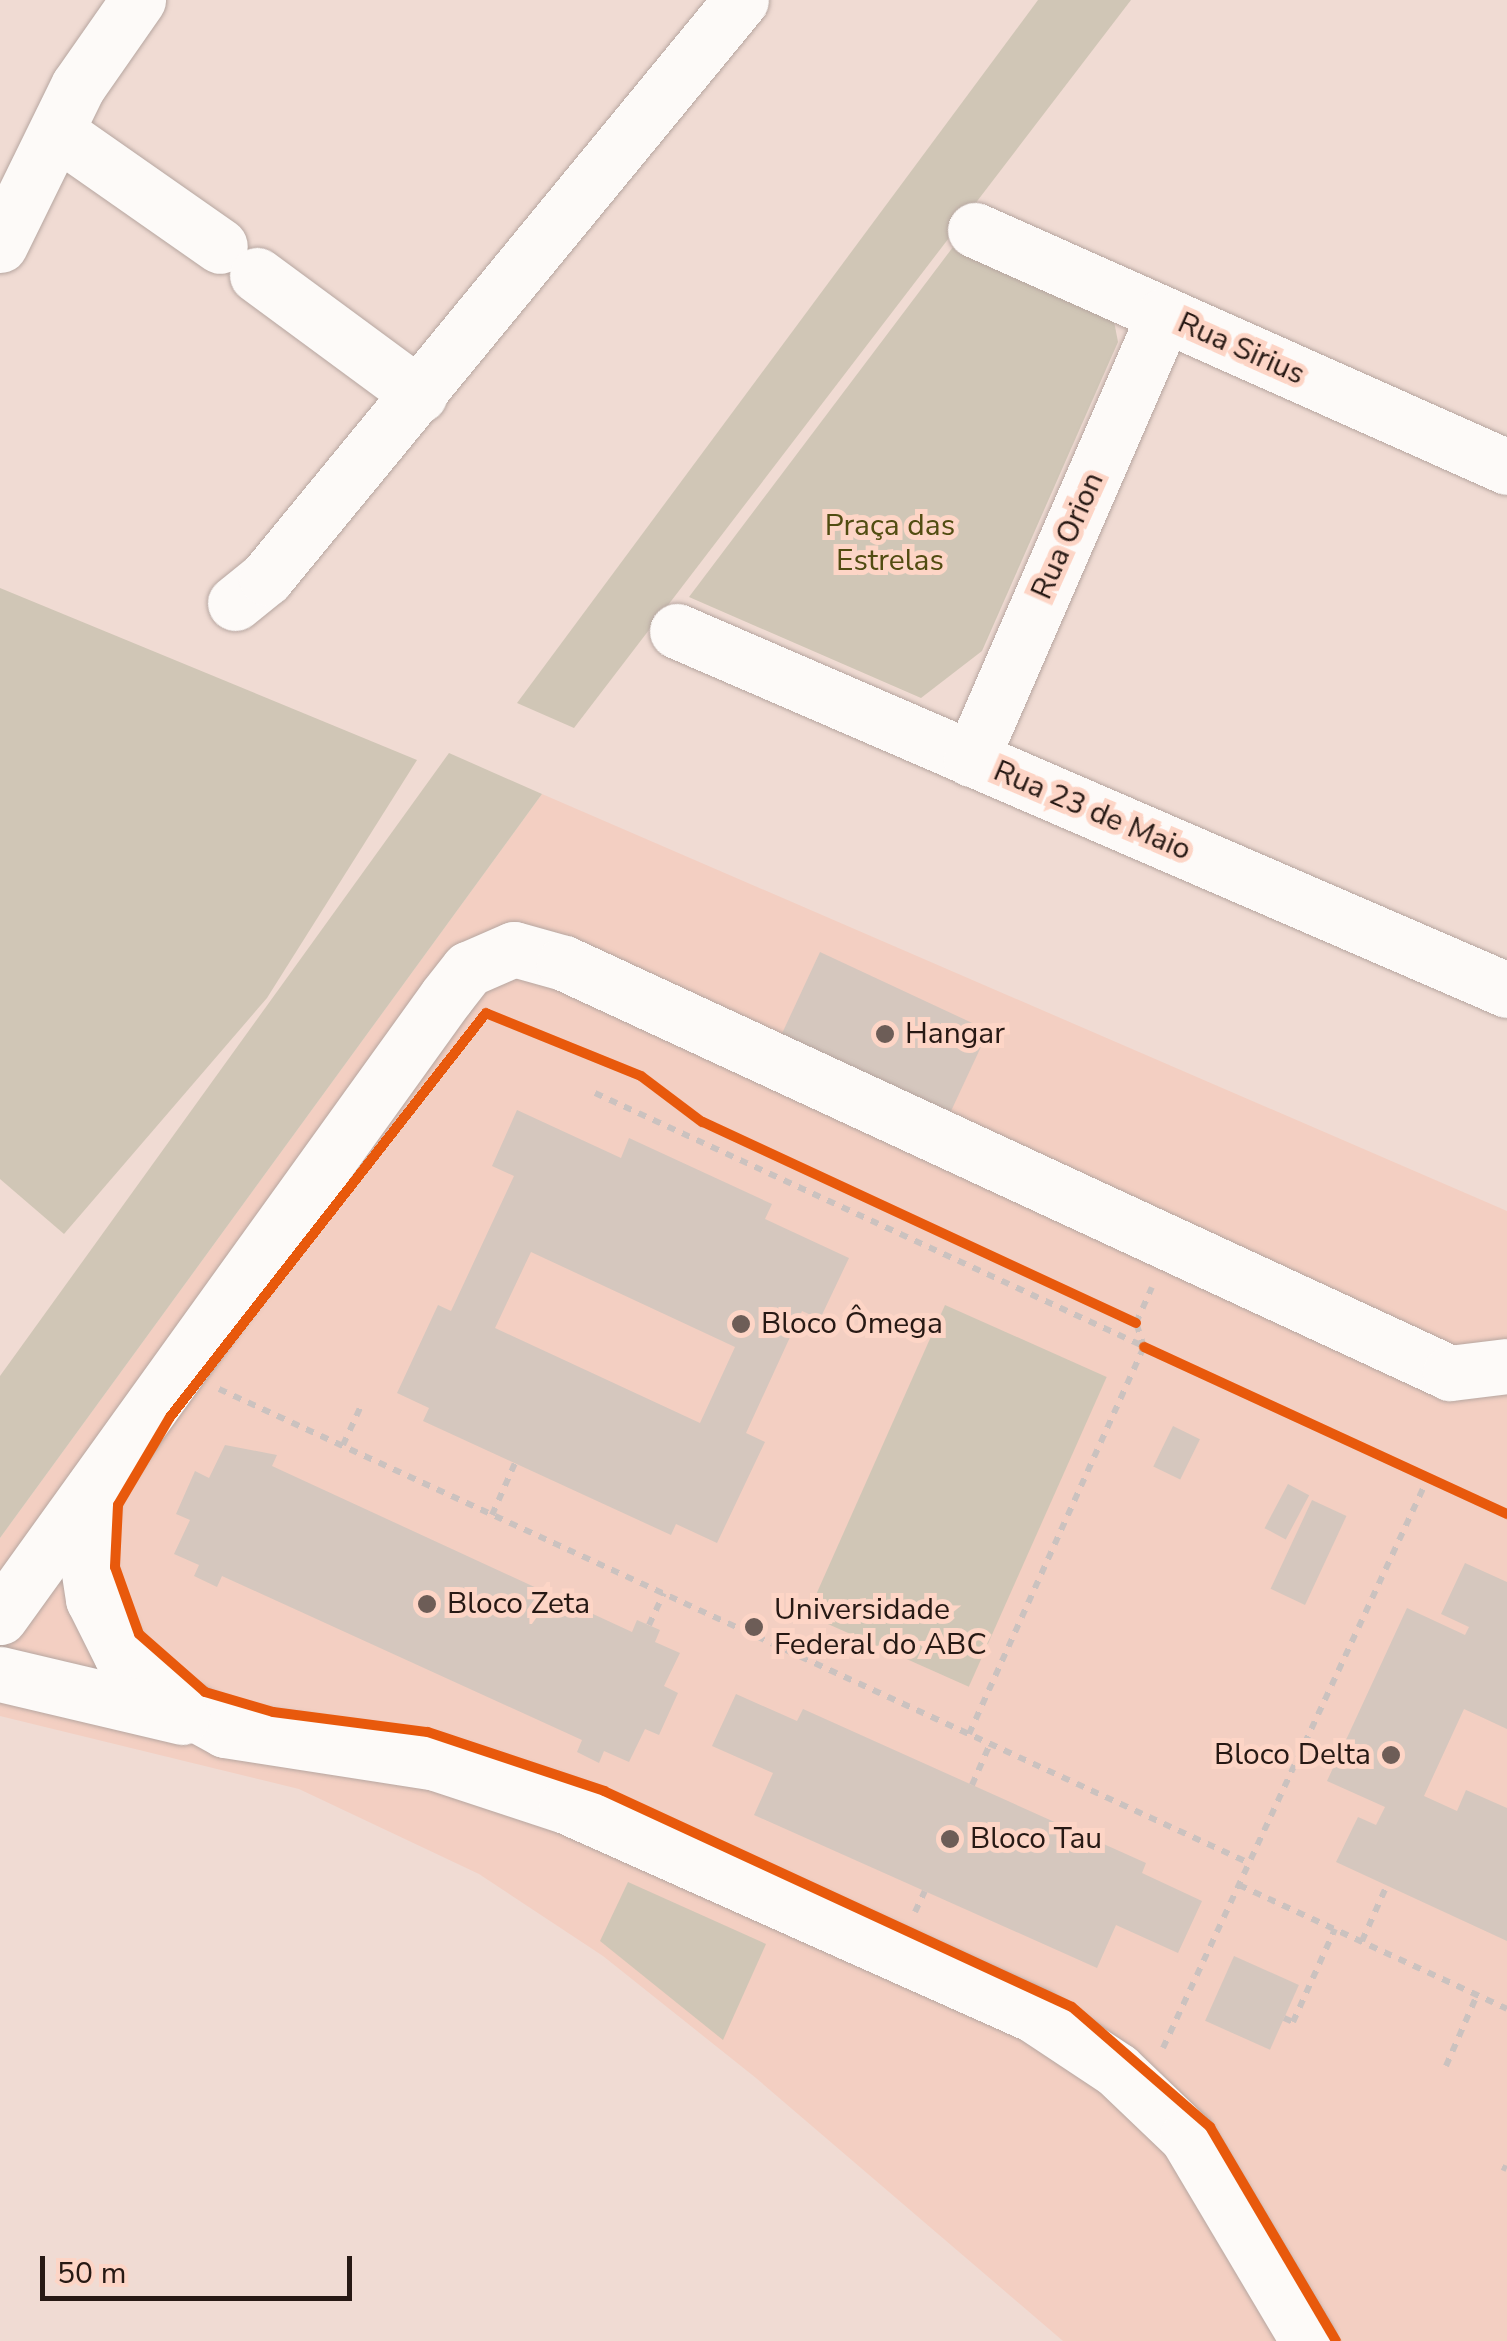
<!DOCTYPE html>
<html>
<head>
<meta charset="utf-8">
<style>
  body { margin:0 }
  #map { position:relative; width:1507px; height:2341px; overflow:hidden; background:#f0dbd3; font-family:"Nunito Sans",sans-serif }
  div>[style] { position:absolute }
  [style*='--x'] { left:calc(var(--x)*1px); top:calc(var(--y)*1px); width:calc(var(--w)*1px); rotate:calc(var(--a)*1deg) }
  .built>* { inset:0; background:#f3cfc2 }
  .green>* { inset:0; background:#d0c6b6; transform-origin:0 0 }
  .building>* { inset:0; background:#d5c7be; transform-origin:0 0 }
  .path>* { height:6px; margin-top:-3px; transform-origin:0; background:repeating-linear-gradient(90deg,#cbc2bf 0 8px,transparent 0 16px) }
  .roads { filter:drop-shadow(0 0 2px #b6a6a0) drop-shadow(0 0 2px #b6a6a0) }
  .minor>* { height:55px; margin:-27.5px; padding:0 27.5px; transform-origin:27.5px; border-radius:27.5px; background:#fdfaf8 }
  .cycleway>* { height:10px; margin:-5px; padding:0 5px; transform-origin:5px; border-radius:5px; background:#e8590c }
  .dots>* { width:28px; height:28px; translate:-50% -50%; box-sizing:border-box; border:5px solid #fdd5c6; border-radius:50% }
  span { translate:-50% -50%; white-space:nowrap; text-align:center; line-height:1.15; -webkit-text-stroke:10px #fdd5c6; paint-order:stroke }
  .street-label { font-size:30px; color:#271914 }
  .park-label { font-size:30px; color:#514c11 }
  .poi-label { font-size:30px; color:#271914 }
  .left { translate:0 -50%; text-align:left }
  .right { translate:-100% -50%; text-align:right }
  .scale { position:absolute; left:40px; top:2256px; width:312px; height:45px; box-sizing:border-box; border:5px solid #271914; border-top:0; padding-left:12px; font-size:30px; line-height:35px; white-space:nowrap; color:#271914; -webkit-text-stroke:8px #fdd5c6; paint-order:stroke }
</style>
</head>
<body>
<div id="map">
  <div class="built">
    <i style="clip-path:polygon(542px 794px,1507px 1211px,1507px 2341px,1063px 2341px,756px 2078px,603px 1956px,479px 1874px,299px 1789px,0 1716px,0 1538px)"></i>
  </div>
  <div class="green">
    <i style="clip-path:polygon(1038px 0,1131px 0,574px 728px,517px 703px)"></i>
    <i style="clip-path:polygon(953px 247px,1113px 316px,1118px 342px,982px 651px,921px 698px,689px 597px)"></i>
    <i style="clip-path:polygon(0 588px,417px 760px,267px 998px,64px 1234px,0 1179px)"></i>
    <i style="clip-path:polygon(449px 753px,542px 794px,0 1538px,0 1376px)"></i>
    <i style="left:945px;top:1305px;width:177px;height:339px;rotate:24deg"></i>
    <i style="clip-path:polygon(628px 1882px,766px 1944px,723px 2040px,600px 1941px)"></i>
  </div>
  <div class="building">
    <i style="left:820px;top:952px;width:186px;height:94px;rotate:25deg"></i>
    <i style="clip-path:polygon(evenodd,517px 1110px,621px 1158px,629px 1138px,772px 1204px,765px 1219px,849px 1258px,820px 1319px,802px 1311px,746px 1433px,765px 1442px,717px 1543px,676px 1524px,671px 1535px,423px 1421px,429px 1408px,397px 1393px,438px 1305px,451px 1311px,514px 1176px,492px 1166px,517px 1110px,531px 1252px,735px 1347px,700px 1423px,495px 1328px,531px 1252px)"></i>
    <i style="left:1173px;top:1426px;width:30px;height:45px;rotate:26deg"></i>
    <i style="clip-path:polygon(225px 1445px,277px 1455px,272px 1466px,632px 1632px,637px 1620px,660px 1630px,655px 1642px,680px 1653px,664px 1686px,678px 1693px,659px 1735px,645px 1729px,629px 1762px,604px 1751px,599px 1763px,577px 1752px,582px 1740px,222px 1576px,217px 1587px,194px 1576px,199px 1565px,174px 1554px,190px 1520px,176px 1514px,195px 1471px,209px 1478px)"></i>
    <i style="left:1288px;top:1484px;width:24px;height:50px;rotate:28deg"></i>
    <i style="left:1312px;top:1500px;width:38px;height:98px;rotate:25deg"></i>
    <i style="clip-path:polygon(1465px 1563px,1507px 1582px,1507px 1729px,1464px 1709px,1424px 1796px,1457px 1811px,1466px 1790px,1507px 1808px,1507px 1941px,1336px 1862px,1358px 1817px,1376px 1825px,1385px 1807px,1327px 1781px,1407px 1608px,1465px 1635px,1469px 1627px,1441px 1614px)"></i>
    <i style="clip-path:polygon(736px 1694px,797px 1721px,803px 1709px,1146px 1863px,1142px 1873px,1202px 1901px,1178px 1953px,1116px 1925px,1097px 1968px,754px 1815px,773px 1773px,712px 1746px)"></i>
    <i style="left:1234px;top:1956px;width:71px;height:71px;rotate:24deg"></i>
  </div>
  <div class="path">
    <i style="--x:595;--y:1093;--w:1004;--a:24.78"></i>
    <i style="--x:219;--y:1389;--w:1134;--a:24.71"></i>
    <i style="--x:343;--y:1445;--w:41;--a:-65.3"></i>
    <i style="--x:492;--y:1515;--w:57;--a:-66.1"></i>
    <i style="--x:649;--y:1625;--w:35;--a:-65"></i>
    <i style="--x:969;--y:1734;--w:425;--a:-65.7"></i>
    <i style="--x:1144;--y:1347;--w:25;--a:-108"></i>
    <i style="--x:1136;--y:1323;--w:39;--a:-66"></i>
    <i style="--x:972;--y:1785;--w:45;--a:-66.3"></i>
    <i style="--x:1239;--y:1885;--w:295;--a:24.8"></i>
    <i style="--x:915;--y:1912;--w:23;--a:-65"></i>
    <i style="--x:1362;--y:1941;--w:61;--a:-65.9"></i>
    <i style="--x:1284;--y:2018;--w:10;--a:24"></i>
    <i style="--x:1293;--y:2022;--w:102;--a:-65.7"></i>
    <i style="--x:1163;--y:2048;--w:629;--a:-65.07"></i>
    <i style="--x:1446;--y:2066;--w:77;--a:-66.4"></i>
    <i style="--x:1502;--y:2167;--w:5;--a:22"></i>
  </div>
  <div class="roads">
    <div class="minor">
      <i style="--x:60;--y:134;--w:195;--a:35"></i>
      <i style="--x:975;--y:230;--w:582;--a:24.01"></i>
      <i style="--x:0;--y:245;--w:177;--a:-63.9"></i>
      <i style="--x:78;--y:86;--w:105;--a:-55.1"></i>
      <i style="--x:257;--y:275;--w:202;--a:36.4"></i>
      <i style="--x:235;--y:603;--w:40;--a:-39"></i>
      <i style="--x:266;--y:578;--w:748;--a:-50.59"></i>
      <i style="--x:677;--y:631;--w:904;--a:23.39"></i>
      <i style="--x:971;--y:759;--w:484;--a:-66.5"></i>
      <i style="--x:94;--y:1487;--w:61;--a:98.5"></i>
      <i style="--x:85;--y:1547;--w:53;--a:81.3"></i>
      <i style="--x:93;--y:1599;--w:63;--a:63.4"></i>
      <i style="--x:121;--y:1655;--w:59;--a:44.3"></i>
      <i style="--x:163;--y:1696;--w:71;--a:28.7"></i>
      <i style="--x:225;--y:1730;--w:213;--a:8.9"></i>
      <i style="--x:435;--y:1763;--w:138;--a:18.2"></i>
      <i style="--x:566;--y:1806;--w:513;--a:24.06"></i>
      <i style="--x:1034;--y:2015;--w:100;--a:33.5"></i>
      <i style="--x:1117;--y:2070;--w:97;--a:43.7"></i>
      <i style="--x:1187;--y:2137;--w:237;--a:59.3"></i>
      <i style="--x:0;--y:1617;--w:764;--a:-54.27"></i>
      <i style="--x:446;--y:997;--w:36;--a:-52"></i>
      <i style="--x:468;--y:969;--w:50;--a:-23.5"></i>
      <i style="--x:514;--y:949;--w:52;--a:15.6"></i>
      <i style="--x:564;--y:963;--w:976;--a:24.83"></i>
      <i style="--x:1450;--y:1373;--w:57;--a:-7"></i>
      <i style="--x:0;--y:1674;--w:187;--a:13.3"></i>
    </div>
  </div>
  <div class="cycleway">
    <i style="--x:1136;--y:1323;--w:478;--a:-155.1"></i>
    <i style="--x:702;--y:1122;--w:76;--a:-143"></i>
    <i style="--x:641;--y:1076;--w:167;--a:-157.9"></i>
    <i style="--x:486;--y:1013;--w:513;--a:128.03"></i>
    <i style="--x:170;--y:1417;--w:102;--a:120.6"></i>
    <i style="--x:118;--y:1505;--w:62;--a:92.8"></i>
    <i style="--x:115;--y:1567;--w:71;--a:70.3"></i>
    <i style="--x:139;--y:1634;--w:88;--a:41.3"></i>
    <i style="--x:205;--y:1692;--w:71;--a:16.4"></i>
    <i style="--x:273;--y:1712;--w:156;--a:7.4"></i>
    <i style="--x:428;--y:1732;--w:186;--a:18.5"></i>
    <i style="--x:604;--y:1791;--w:515;--a:24.78"></i>
    <i style="--x:1072;--y:2007;--w:183;--a:41"></i>
    <i style="--x:1210;--y:2127;--w:248;--a:59.5"></i>
    <i style="--x:1144;--y:1347;--w:400;--a:24.7"></i>
  </div>
  <div class="dots">
    <i style="left:885px;top:1034px;background:#6d5d57"></i>
    <i style="left:741px;top:1324px;background:#6d5d57"></i>
    <i style="left:427px;top:1604px;background:#6d5d57"></i>
    <i style="left:754px;top:1627px;background:#6d5d57"></i>
    <i style="left:1391px;top:1755px;background:#6d5d57"></i>
    <i style="left:950px;top:1839px;background:#6d5d57"></i>
  </div>
  <div class="street-label">
    <span style="left:1241px;top:349px;rotate:24deg">Rua Sirius</span>
    <span style="left:1068px;top:536px;rotate:-66deg">Rua Orion</span>
    <span style="left:1092px;top:811px;rotate:23deg">Rua 23 de Maio</span>
  </div>
  <div class="park-label">
    <span style="left:890px;top:543px">Praça das<br>Estrelas</span>
  </div>
  <div class="poi-label">
    <span class="left" style="left:905px;top:1034px">Hangar</span>
    <span class="left" style="left:761px;top:1324px">Bloco Ômega</span>
    <span class="left" style="left:447px;top:1604px">Bloco Zeta</span>
    <span class="left" style="left:774px;top:1627px">Universidade<br>Federal do ABC</span>
    <span class="right" style="left:1371px;top:1755px">Bloco Delta</span>
    <span class="left" style="left:970px;top:1839px">Bloco Tau</span>
  </div>
  <div class="scale">50 m</div>
</div>
</body>
</html>
